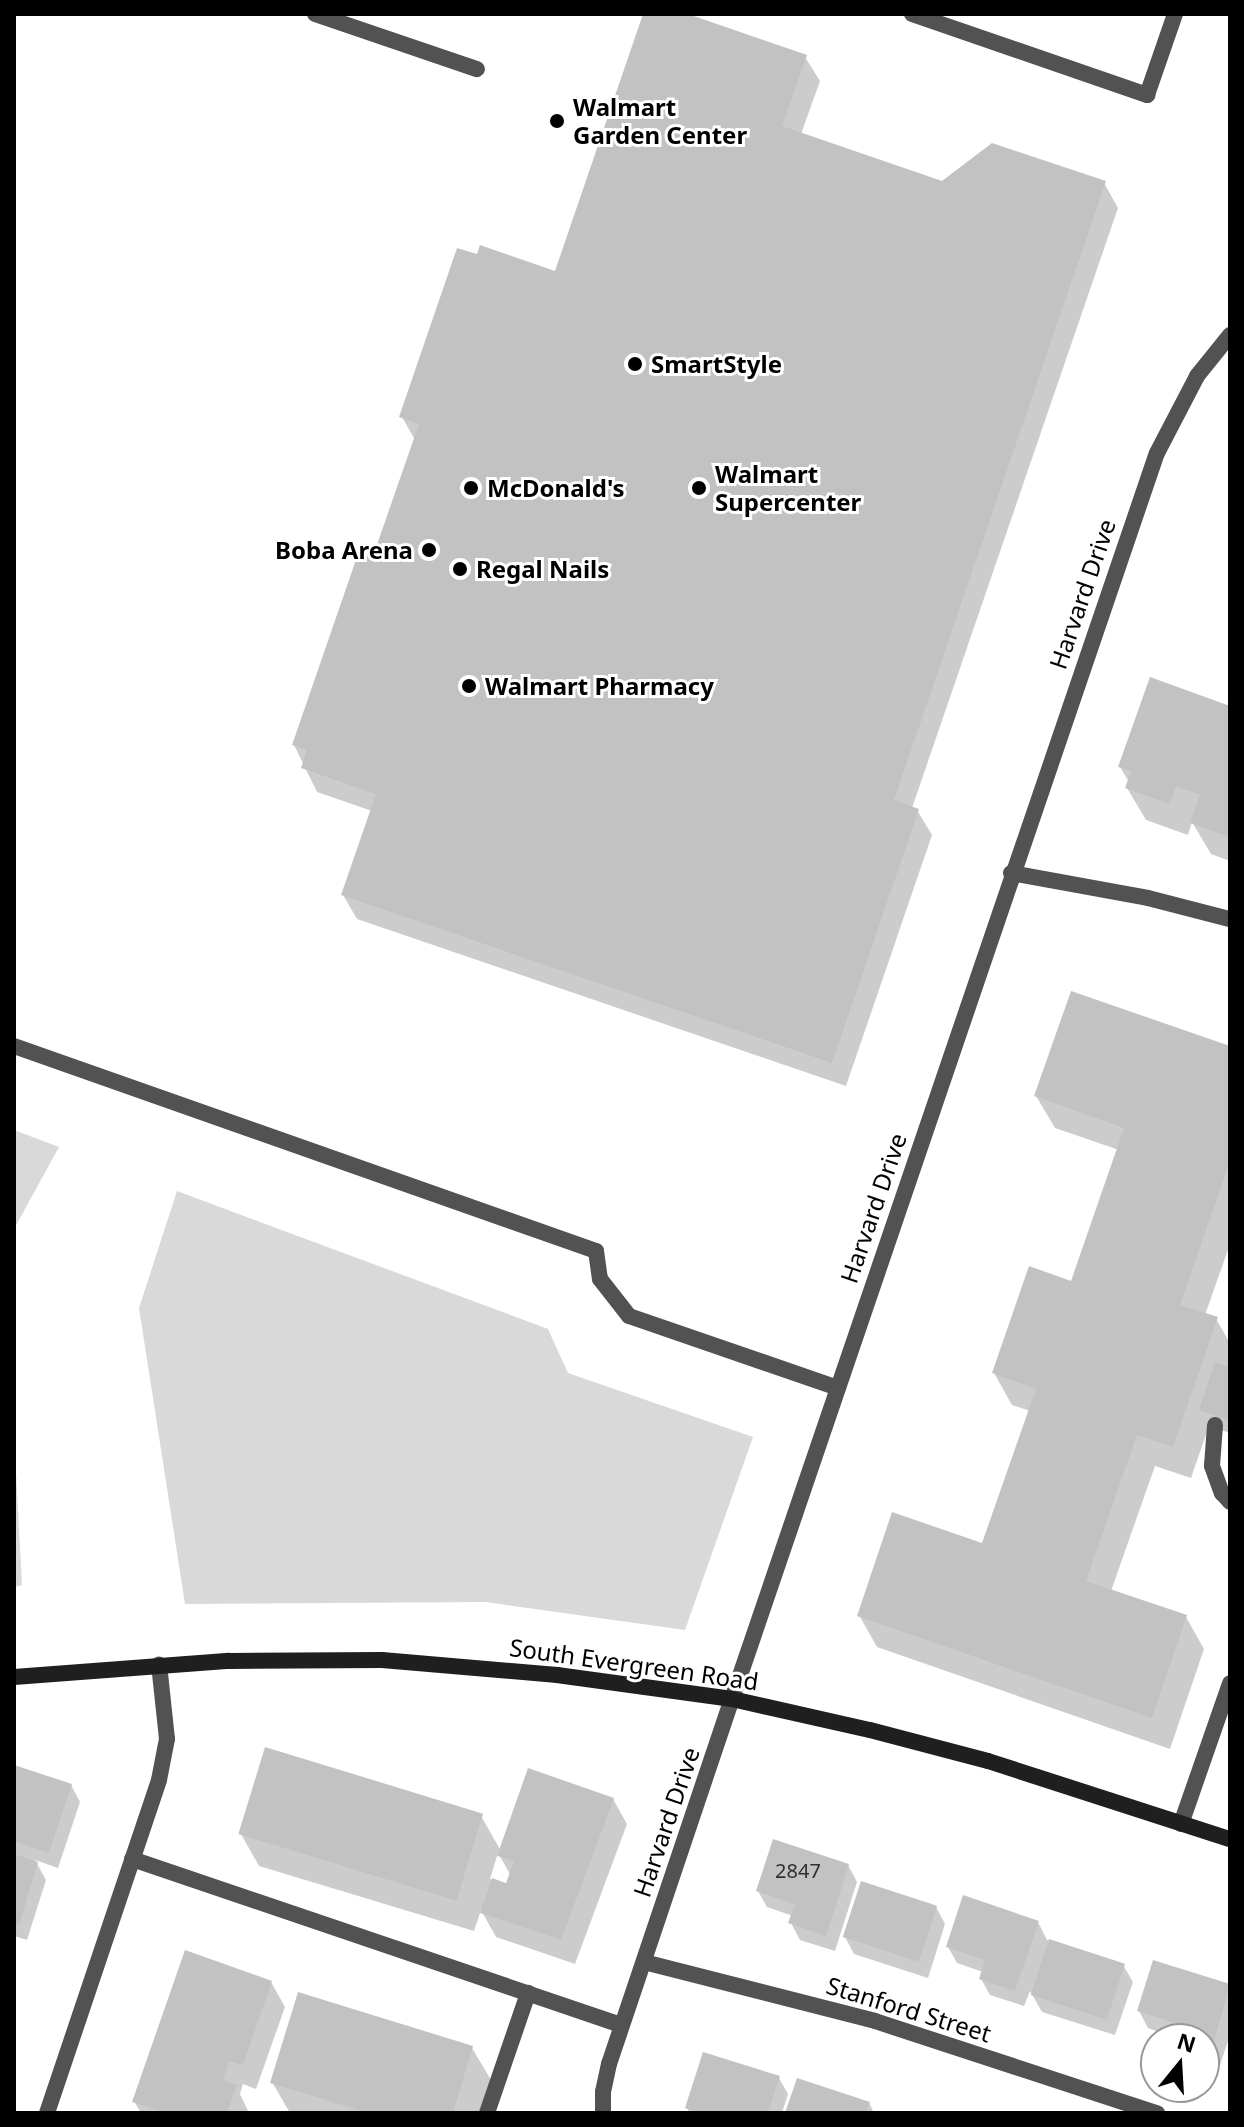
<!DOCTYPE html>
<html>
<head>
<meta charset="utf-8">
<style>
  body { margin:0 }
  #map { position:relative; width:1244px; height:2127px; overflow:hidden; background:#fff; font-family:"Noto Sans",sans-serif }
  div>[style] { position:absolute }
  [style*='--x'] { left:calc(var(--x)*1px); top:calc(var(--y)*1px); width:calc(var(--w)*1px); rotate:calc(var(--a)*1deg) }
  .green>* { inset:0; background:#d9d9d9 }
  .shadow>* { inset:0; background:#0003 }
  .building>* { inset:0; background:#c2c2c2; transform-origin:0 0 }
  .service>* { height:16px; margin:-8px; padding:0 8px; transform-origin:8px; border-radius:8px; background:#525252 }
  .minor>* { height:16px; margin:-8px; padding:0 8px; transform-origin:8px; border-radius:8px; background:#525252 }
  .tertiary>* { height:16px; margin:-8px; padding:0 8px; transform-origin:8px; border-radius:8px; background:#525252 }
  .secondary>* { height:16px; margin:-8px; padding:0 8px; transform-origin:8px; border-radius:8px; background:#1f1f1f }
  .dots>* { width:22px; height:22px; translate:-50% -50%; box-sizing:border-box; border:4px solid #fff; border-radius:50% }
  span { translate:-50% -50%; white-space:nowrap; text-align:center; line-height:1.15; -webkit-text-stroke:6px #fff; paint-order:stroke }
  .number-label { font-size:20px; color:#303030 }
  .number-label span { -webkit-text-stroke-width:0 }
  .poi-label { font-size:24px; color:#000; font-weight:700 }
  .left { translate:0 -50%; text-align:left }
  .right { translate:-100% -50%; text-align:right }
  .street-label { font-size:24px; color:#000 }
  .frame { position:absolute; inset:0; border:16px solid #000; pointer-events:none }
  .north { position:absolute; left:1140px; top:2023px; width:80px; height:80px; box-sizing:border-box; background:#fff; border:2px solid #999; border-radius:50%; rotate:18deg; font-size:22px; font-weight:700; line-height:32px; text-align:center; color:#000 }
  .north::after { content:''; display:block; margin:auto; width:28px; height:36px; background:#000; clip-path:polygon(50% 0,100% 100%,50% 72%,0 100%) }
</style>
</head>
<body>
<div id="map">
  <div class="green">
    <i style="clip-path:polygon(14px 1130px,59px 1147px,14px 1229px)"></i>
    <i style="clip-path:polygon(177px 1191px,548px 1329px,568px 1373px,753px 1437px,685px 1630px,485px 1602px,185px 1604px,139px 1308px)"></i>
    <i style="clip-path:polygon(14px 1435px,22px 1585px,14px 1587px)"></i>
  </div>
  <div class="shadow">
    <i style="clip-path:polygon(645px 14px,682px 14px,805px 57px,820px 81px,801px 134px,943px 183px,1104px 183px,1118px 208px,912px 808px,917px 810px,932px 835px,846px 1086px,357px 919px,343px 895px,372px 811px,317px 792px,294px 745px,375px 559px,415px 440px,402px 417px,556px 273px)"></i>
    <i style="clip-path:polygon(1230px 708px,1230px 861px,1211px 854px,1192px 822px,1188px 835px,1146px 820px,1127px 788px,1129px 782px,1120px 767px)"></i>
    <i style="clip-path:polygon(1230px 1048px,1230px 1244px,1205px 1315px,1216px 1319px,1230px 1343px,1230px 1433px,1209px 1426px,1191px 1478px,1155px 1466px,1111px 1591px,1186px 1617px,1204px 1649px,1170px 1749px,877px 1647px,859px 1615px,983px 1546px,1030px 1411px,1012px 1405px,994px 1373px,1073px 1283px,1119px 1150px,1055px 1128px,1036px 1096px)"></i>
    <i style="clip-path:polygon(14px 1767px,71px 1785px,80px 1802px,58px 1868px,35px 1860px,46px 1880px,27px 1940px,14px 1936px)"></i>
    <i style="clip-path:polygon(evenodd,613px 1799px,627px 1824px,575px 1964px,496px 1937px,481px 1910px,474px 1931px,259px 1866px,241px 1834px,481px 1816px,501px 1851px,613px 1799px,498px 1853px,511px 1876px,508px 1886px,490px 1879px,498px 1853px)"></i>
    <i style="clip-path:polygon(848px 1865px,857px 1882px,835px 1951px,800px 1940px,791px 1923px,793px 1916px,767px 1907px,758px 1891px)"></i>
    <i style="clip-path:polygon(936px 1907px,945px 1924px,928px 1978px,854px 1954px,845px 1937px)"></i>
    <i style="clip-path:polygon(1038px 1922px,1047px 1940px,1123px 1965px,1133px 1982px,1115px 2035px,1042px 2012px,1030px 1991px,1024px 2006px,990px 1995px,981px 1979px,983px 1972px,957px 1963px,948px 1947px)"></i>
    <i style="clip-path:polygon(1154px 1963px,1230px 1986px,1230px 2035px,1218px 2071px,1204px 2067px,1204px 2039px,1176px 2039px,1148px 2028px,1139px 2011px)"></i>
    <i style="clip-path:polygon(271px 1982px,285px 2007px,256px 2089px,243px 2084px,240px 2094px,249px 2113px,141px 2113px,134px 2101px)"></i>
    <i style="clip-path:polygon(472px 2048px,491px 2080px,480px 2113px,290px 2113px,272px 2082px)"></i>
    <i style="clip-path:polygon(779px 2078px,788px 2094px,782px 2113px,690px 2113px,687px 2108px)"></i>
    <i style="clip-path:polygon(869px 2103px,874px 2113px,787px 2113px)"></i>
  </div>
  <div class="building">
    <i style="clip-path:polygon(643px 14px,688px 14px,807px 55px,782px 126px,942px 181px,992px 143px,1106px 181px,894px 800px,919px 809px,832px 1063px,341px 895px,376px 794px,301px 768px,307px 750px,292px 745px,359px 551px,373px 556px,419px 424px,399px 417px,457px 248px,477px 254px,480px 245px,555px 271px)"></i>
    <i style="clip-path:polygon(1150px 677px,1230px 706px,1230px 837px,1190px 823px,1200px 795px,1176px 786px,1170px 804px,1125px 788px,1131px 771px,1118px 767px)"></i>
    <i style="clip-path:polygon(1071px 991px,1230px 1046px,1230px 1161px,1180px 1305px,1218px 1317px,1173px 1447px,1137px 1435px,1086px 1581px,1187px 1615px,1152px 1718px,857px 1616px,892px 1512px,982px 1543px,1036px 1389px,992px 1373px,1029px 1266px,1071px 1281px,1124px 1128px,1034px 1096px)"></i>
    <i style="clip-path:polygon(1215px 1362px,1230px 1367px,1230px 1421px,1199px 1410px)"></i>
    <i style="left:265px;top:1747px;width:228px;height:91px;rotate:17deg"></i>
    <i style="clip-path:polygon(14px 1765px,72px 1784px,49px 1853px,14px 1841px)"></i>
    <i style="clip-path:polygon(528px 1768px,614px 1798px,561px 1940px,480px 1913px,492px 1878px,506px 1883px,514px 1861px,497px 1856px)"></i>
    <i style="clip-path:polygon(773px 1839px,849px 1864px,826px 1936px,788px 1923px,795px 1904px,756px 1891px)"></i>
    <i style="clip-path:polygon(14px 1854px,38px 1862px,19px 1925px,14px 1923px)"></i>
    <i style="left:861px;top:1881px;width:80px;height:59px;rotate:18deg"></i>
    <i style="clip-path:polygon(963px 1895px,1039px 1921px,1015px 1991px,979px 1979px,985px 1960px,946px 1947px)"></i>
    <i style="left:1049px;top:1939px;width:80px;height:59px;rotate:18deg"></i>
    <i style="clip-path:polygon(185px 1950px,272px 1981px,243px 2065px,229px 2061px,223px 2080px,237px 2085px,227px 2113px,165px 2113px,132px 2102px)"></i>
    <i style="clip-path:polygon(1153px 1960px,1230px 1984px,1210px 2056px,1204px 2054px,1204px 2039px,1174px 2039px,1179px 2024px,1137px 2011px)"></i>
    <i style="clip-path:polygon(298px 1992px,473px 2046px,453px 2113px,369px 2113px,270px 2083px)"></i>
    <i style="clip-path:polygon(703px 2052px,780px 2076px,768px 2113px,700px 2113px,685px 2108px)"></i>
    <i style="clip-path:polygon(797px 2078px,870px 2102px,866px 2113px,785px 2113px)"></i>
  </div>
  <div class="service">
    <i style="--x:315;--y:14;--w:171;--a:18.8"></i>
    <i style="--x:912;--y:14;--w:249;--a:19"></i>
    <i style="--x:1147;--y:95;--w:86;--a:-70.9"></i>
    <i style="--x:14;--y:1046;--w:617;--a:19.4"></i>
    <i style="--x:596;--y:1251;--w:28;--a:82"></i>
    <i style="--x:600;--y:1279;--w:47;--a:51.9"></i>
    <i style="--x:629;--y:1316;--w:221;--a:19"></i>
    <i style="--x:1215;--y:1425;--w:41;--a:94.2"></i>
    <i style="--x:1212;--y:1466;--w:29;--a:70"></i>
    <i style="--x:1222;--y:1493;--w:12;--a:48"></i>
    <i style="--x:1181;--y:1824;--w:149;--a:-70.8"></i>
    <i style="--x:132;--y:1859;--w:516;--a:18.75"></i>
    <i style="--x:47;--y:2113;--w:351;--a:-71.4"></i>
    <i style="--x:159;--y:1780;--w:42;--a:-79"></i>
    <i style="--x:167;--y:1739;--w:75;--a:-96.1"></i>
    <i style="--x:487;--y:2113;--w:127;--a:-71.1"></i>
  </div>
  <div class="minor">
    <i style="--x:1011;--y:873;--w:139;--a:10.3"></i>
    <i style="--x:1148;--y:898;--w:85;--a:14.4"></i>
    <i style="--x:732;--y:1699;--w:1316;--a:-71.17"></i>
    <i style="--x:1157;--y:453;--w:87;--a:-62.5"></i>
    <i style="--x:1197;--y:376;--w:53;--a:-51.2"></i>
    <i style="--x:644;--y:1962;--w:238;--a:14.3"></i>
    <i style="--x:875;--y:2021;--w:297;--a:18.1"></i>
  </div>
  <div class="tertiary">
    <i style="--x:603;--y:2113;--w:21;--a:-90"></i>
    <i style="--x:603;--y:2092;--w:29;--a:-78"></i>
    <i style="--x:609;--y:2064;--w:385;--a:-71.4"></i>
  </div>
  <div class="secondary">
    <i style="--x:14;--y:1677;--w:216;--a:-4.3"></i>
    <i style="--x:229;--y:1661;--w:153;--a:-0.4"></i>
    <i style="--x:382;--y:1660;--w:176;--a:4.9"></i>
    <i style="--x:557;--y:1675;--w:177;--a:7.8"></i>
    <i style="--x:732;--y:1699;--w:141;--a:12.7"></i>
    <i style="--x:870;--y:1730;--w:122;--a:14.7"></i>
    <i style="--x:988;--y:1761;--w:254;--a:17.9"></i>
  </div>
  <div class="dots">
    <i style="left:557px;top:121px;background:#000"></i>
    <i style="left:635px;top:364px;background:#000"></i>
    <i style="left:471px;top:488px;background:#000"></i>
    <i style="left:699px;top:488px;background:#000"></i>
    <i style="left:429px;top:550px;background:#000"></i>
    <i style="left:460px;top:569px;background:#000"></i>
    <i style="left:469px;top:686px;background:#000"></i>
  </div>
  <div class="number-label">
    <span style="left:798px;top:1870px">2847</span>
  </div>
  <div class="poi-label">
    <span class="left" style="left:573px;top:121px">Walmart<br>Garden Center</span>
    <span class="left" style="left:651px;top:364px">SmartStyle</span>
    <span class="left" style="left:715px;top:488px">Walmart<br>Supercenter</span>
    <span class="left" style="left:487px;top:488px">McDonald's</span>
    <span class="right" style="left:413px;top:550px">Boba Arena</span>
    <span class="left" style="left:476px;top:569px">Regal Nails</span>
    <span class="left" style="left:485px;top:686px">Walmart Pharmacy</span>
  </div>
  <div class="street-label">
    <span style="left:1082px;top:594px;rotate:-71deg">Harvard Drive</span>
    <span style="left:873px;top:1208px;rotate:-71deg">Harvard Drive</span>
    <span style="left:634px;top:1664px;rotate:8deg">South Evergreen Road</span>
    <span style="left:666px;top:1822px;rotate:-71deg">Harvard Drive</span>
    <span style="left:909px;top:2009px;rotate:17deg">Stanford Street</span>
  </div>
  <div class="frame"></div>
  <div class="north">N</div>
</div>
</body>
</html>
